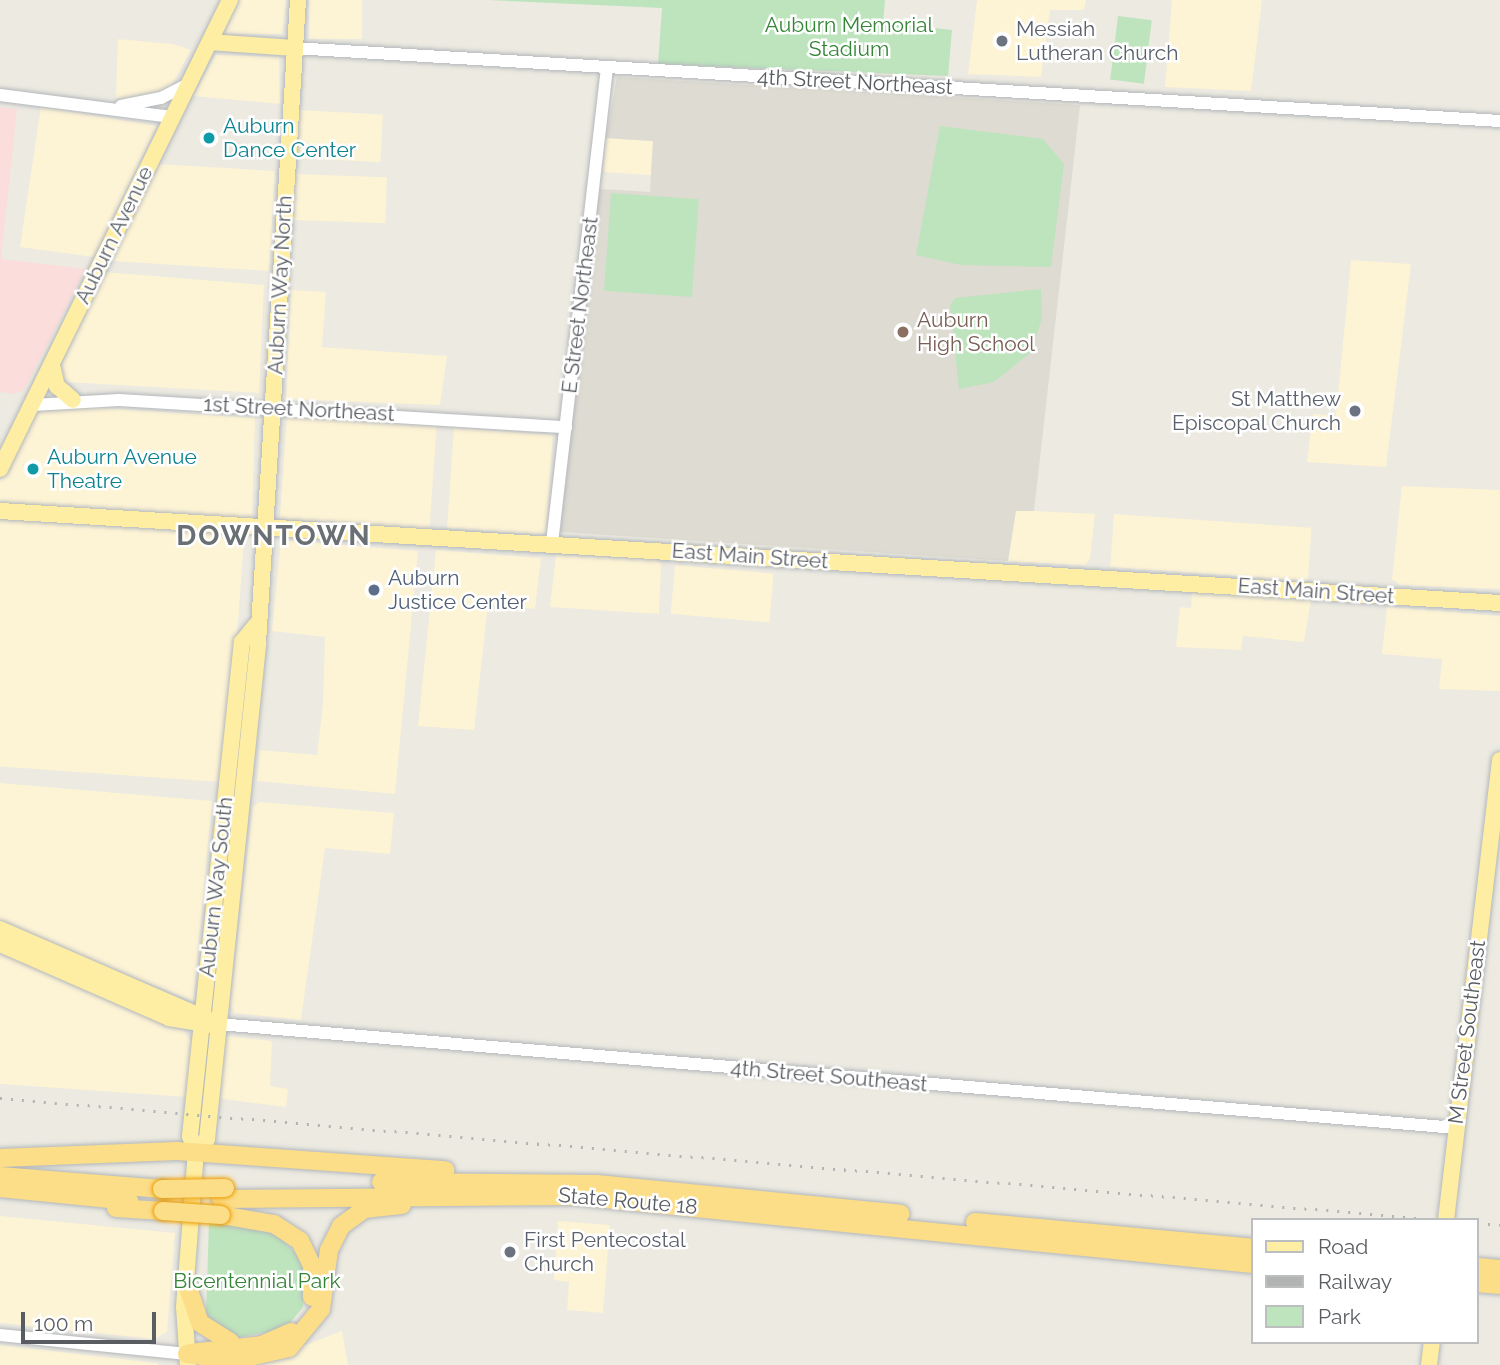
<!DOCTYPE html>
<html>
<head>
<meta charset="utf-8">
<style>
  body { margin:0 }
  #map { position:relative; width:1500px; height:1365px; overflow:hidden; background:#eceae1; font-family:Raleway,sans-serif }
  div>[style] { position:absolute }
  [style*='--x'] { left:calc(var(--x)*1px); top:calc(var(--y)*1px); width:calc(var(--w)*1px); rotate:calc(var(--a)*1deg) }
  .commercial>* { inset:0; background:#fdf3d5; transform-origin:0 0 }
  .education>* { inset:0; background:#dedbd2 }
  .medical>* { inset:0; background:#fbdedb }
  .green>* { inset:0; background:#bde4bd; transform-origin:0 0 }
  .roads { filter:drop-shadow(0 0 2px #b3b7bb) drop-shadow(0 0 2px #b3b7bb) }
  .minor>* { height:12px; margin:-6px; padding:0 6px; transform-origin:6px; border-radius:6px; background:#fff }
  .major>* { height:16px; margin:-8px; padding:0 8px; transform-origin:8px; border-radius:8px; background:#feeea3 }
  .highway>* { height:18px; margin:-9px; padding:0 9px; transform-origin:9px; border-radius:9px; background:#fcdd88 }
  .rail>* { height:2.5px; margin-top:-1.25px; transform-origin:0; background:repeating-linear-gradient(90deg,#b2b3b3 0 2px,transparent 0 11px) }
  .bridges { filter:drop-shadow(0 0 2px #ec9e01) drop-shadow(0 0 2px #ec9e01) }
  .highway-bridge>* { height:18px; margin:-9px; padding:0 9px; transform-origin:9px; border-radius:9px; background:#fcdd88 }
  .dots>* { width:19px; height:19px; translate:-50% -50%; box-sizing:border-box; border:4px solid #fff; border-radius:50% }
  span { translate:-50% -50%; white-space:nowrap; text-align:center; line-height:1.15; -webkit-text-stroke:5px #fff; paint-order:stroke }
  .park-label { font-size:21px; color:#358537 }
  .worship-label { font-size:21px; color:#5b616d }
  .left { translate:0 -50%; text-align:left }
  .right { translate:-100% -50%; text-align:right }
  .street-label { font-size:21px; color:#595d62 }
  .culture-label { font-size:21px; color:#0d838f }
  .education-label { font-size:21px; color:#785e54 }
  .service-label { font-size:21px; color:#4e5e75 }
  .district-label { font-size:28px; color:#6a6f74; font-weight:700; letter-spacing:2px }
  .legend { position:absolute; left:1251px; top:1218px; width:228px; height:126px; box-sizing:border-box; background:#fff; border:2px solid #bdbec0; margin:0; padding:9px 12px; list-style:none; font-size:21px; color:#595d62 }
  .legend li { display:flex; align-items:center; gap:14px; height:35px }
  .legend b { width:35px; border:2px solid #bdbec0 }
  .scale { position:absolute; left:21px; top:1312px; width:135px; height:32px; box-sizing:border-box; border:4px solid #595d62; border-top:0; padding-left:9px; font-size:21px; line-height:24px; white-space:nowrap; color:#595d62; -webkit-text-stroke:5px #fff; paint-order:stroke }
</style>
</head>
<body>
<div id="map">
  <div class="commercial">
    <i style="clip-path:polygon(237px 0,286px 0,282px 34px,222px 34px)"></i>
    <i style="left:309px;top:0;width:53px;height:39px"></i>
    <i style="clip-path:polygon(977px 0,1086px 0,1084px 10px,1050px 10px,1041px 77px,968px 74px)"></i>
    <i style="clip-path:polygon(1172px 0,1262px 0,1251px 91px,1165px 87px)"></i>
    <i style="clip-path:polygon(118px 39px,173px 44px,191px 50px,170px 88px,139px 99px,116px 98px)"></i>
    <i style="clip-path:polygon(216px 55px,279px 57px,280px 104px,193px 96px)"></i>
    <i style="clip-path:polygon(41px 107px,157px 126px,94px 257px,20px 247px)"></i>
    <i style="left:299px;top:110px;width:84px;height:48px;rotate:3deg"></i>
    <i style="left:606px;top:138px;width:47px;height:34px;rotate:4deg"></i>
    <i style="clip-path:polygon(157px 164px,275px 171px,269px 271px,113px 261px)"></i>
    <i style="left:295px;top:174px;width:92px;height:46px;rotate:2deg"></i>
    <i style="clip-path:polygon(1351px 260px,1411px 264px,1386px 467px,1307px 462px,1313px 414px,1336px 416px)"></i>
    <i style="clip-path:polygon(104px 272px,264px 285px,259px 393px,65px 382px,60px 368px)"></i>
    <i style="clip-path:polygon(291px 290px,326px 292px,322px 347px,447px 356px,440px 405px,286px 399px)"></i>
    <i style="clip-path:polygon(67px 406px,255px 418px,252px 519px,0 506px,0 482px,36px 413px)"></i>
    <i style="left:287px;top:416px;width:150px;height:103px;rotate:4deg"></i>
    <i style="left:454px;top:428px;width:99px;height:100px;rotate:4deg"></i>
    <i style="clip-path:polygon(1402px 486px,1500px 490px,1500px 589px,1400px 585px,1392px 579px)"></i>
    <i style="clip-path:polygon(1016px 510px,1095px 514px,1090px 559px,1084px 565px,1008px 561px)"></i>
    <i style="left:1114px;top:514px;width:198px;height:53px;rotate:4deg"></i>
    <i style="left:0;top:515px;width:245px;height:251px;rotate:4deg"></i>
    <i style="clip-path:polygon(281px 540px,418px 551px,395px 794px,257px 781px,260px 750px,317px 755px,323px 703px,325px 637px,272px 631px)"></i>
    <i style="clip-path:polygon(436px 550px,541px 558px,535px 609px,488px 605px,474px 730px,418px 726px)"></i>
    <i style="clip-path:polygon(556px 555px,654px 559px,661px 564px,659px 614px,550px 607px)"></i>
    <i style="left:675px;top:565px;width:99px;height:49px;rotate:5deg"></i>
    <i style="clip-path:polygon(1192px 592px,1311px 600px,1304px 642px,1243px 636px,1241px 650px,1176px 647px,1180px 607px,1191px 608px)"></i>
    <i style="clip-path:polygon(1387px 607px,1500px 616px,1500px 691px,1439px 689px,1442px 659px,1382px 654px)"></i>
    <i style="clip-path:polygon(0 783px,212px 801px,193px 1001px,0 924px)"></i>
    <i style="clip-path:polygon(259px 802px,394px 813px,390px 854px,325px 848px,301px 1020px,235px 1013px,230px 1005px,253px 807px)"></i>
    <i style="clip-path:polygon(0 950px,183px 1030px,192px 1042px,187px 1097px,0 1084px)"></i>
    <i style="clip-path:polygon(226px 1036px,272px 1041px,270px 1086px,288px 1089px,286px 1107px,215px 1098px)"></i>
    <i style="clip-path:polygon(0 1216px,175px 1233px,167px 1332px,154px 1339px,0 1323px)"></i>
    <i style="clip-path:polygon(558px 1221px,610px 1225px,603px 1313px,567px 1310px,569px 1282px,554px 1280px)"></i>
    <i style="clip-path:polygon(342px 1331px,348px 1365px,254px 1365px)"></i>
    <i style="clip-path:polygon(0 1345px,156px 1363px,160px 1365px,0 1365px)"></i>
  </div>
  <div class="education">
    <i style="clip-path:polygon(617px 77px,1080px 105px,1034px 511px,1016px 511px,1008px 561px,560px 532px,600px 189px,650px 192px,653px 141px,606px 138px)"></i>
  </div>
  <div class="medical">
    <i style="clip-path:polygon(0 107px,17px 109px,1px 259px,86px 269px,24px 390px,13px 394px,0 392px)"></i>
  </div>
  <div class="green">
    <i style="clip-path:polygon(488px 0,885px 0,883px 22px,952px 30px,948px 76px,658px 64px,662px 8px)"></i>
    <i style="left:1118px;top:16px;width:34px;height:64px;rotate:7deg"></i>
    <i style="clip-path:polygon(940px 126px,1043px 139px,1064px 164px,1051px 267px,961px 265px,916px 255px)"></i>
    <i style="left:611px;top:193px;width:88px;height:98px;rotate:4deg"></i>
    <i style="clip-path:polygon(1041px 289px,1042px 319px,1030px 353px,994px 382px,959px 389px,950px 305px,955px 298px)"></i>
    <i style="clip-path:polygon(209px 1221px,276px 1234px,304px 1261px,303px 1307px,285px 1329px,235px 1338px,206px 1317px)"></i>
  </div>
  <div class="roads">
    <div class="minor">
      <i style="--x:293;--y:48;--w:1209;--a:3.46"></i>
      <i style="--x:0;--y:95;--w:173;--a:7.3"></i>
      <i style="--x:121;--y:106;--w:41;--a:-11.3"></i>
      <i style="--x:161;--y:98;--w:30;--a:-27"></i>
      <i style="--x:33;--y:405;--w:86;--a:-3.3"></i>
      <i style="--x:119;--y:400;--w:448;--a:3.5"></i>
      <i style="--x:552;--y:543;--w:479;--a:-83.4"></i>
      <i style="--x:218;--y:1024;--w:1242;--a:4.8"></i>
      <i style="--x:0;--y:1335;--w:188;--a:5.8"></i>
    </div>
    <div class="major">
      <i style="--x:210;--y:42;--w:83;--a:4.1"></i>
      <i style="--x:52;--y:365;--w:22;--a:77"></i>
      <i style="--x:57;--y:386;--w:21;--a:41"></i>
      <i style="--x:0;--y:469;--w:522;--a:-63.88"></i>
      <i style="--x:0;--y:511;--w:1503;--a:3.51"></i>
      <i style="--x:0;--y:929;--w:231;--a:23.5"></i>
      <i style="--x:0;--y:944;--w:184;--a:23.6"></i>
      <i style="--x:169;--y:1018;--w:44;--a:9.2"></i>
      <i style="--x:196;--y:1151;--w:16;--a:-47"></i>
      <i style="--x:207;--y:1139;--w:499;--a:-84.1"></i>
      <i style="--x:258;--y:643;--w:644;--a:-86.44"></i>
      <i style="--x:1446;--y:1220;--w:463;--a:-83.3"></i>
      <i style="--x:188;--y:1365;--w:58;--a:-93.9"></i>
      <i style="--x:184;--y:1307;--w:156;--a:-85.6"></i>
      <i style="--x:196;--y:1151;--w:16;--a:-112"></i>
      <i style="--x:190;--y:1136;--w:497;--a:-84"></i>
      <i style="--x:242;--y:642;--w:21;--a:-51"></i>
      <i style="--x:1429;--y:1365;--w:23;--a:-83"></i>
    </div>
    <div class="highway">
      <i style="--x:0;--y:1158;--w:177;--a:-2.3"></i>
      <i style="--x:177;--y:1151;--w:269;--a:4.1"></i>
      <i style="--x:0;--y:1176;--w:163;--a:4.6"></i>
      <i style="--x:381;--y:1182;--w:216;--a:0.5"></i>
      <i style="--x:597;--y:1184;--w:305;--a:5.6"></i>
      <i style="--x:0;--y:1188;--w:130;--a:5.8"></i>
      <i style="--x:221;--y:1199;--w:355;--a:-0.5"></i>
      <i style="--x:576;--y:1196;--w:680;--a:5.74"></i>
      <i style="--x:116;--y:1208;--w:47;--a:3.7"></i>
      <i style="--x:221;--y:1215;--w:54;--a:9.6"></i>
      <i style="--x:274;--y:1224;--w:31;--a:33"></i>
      <i style="--x:300;--y:1241;--w:28;--a:64"></i>
      <i style="--x:312;--y:1266;--w:31;--a:90"></i>
      <i style="--x:975;--y:1222;--w:279;--a:5.3"></i>
      <i style="--x:1477;--y:1267;--w:23;--a:5"></i>
      <i style="--x:186;--y:1282;--w:43;--a:71.1"></i>
      <i style="--x:200;--y:1323;--w:36;--a:32"></i>
      <i style="--x:1477;--y:1283;--w:23;--a:5"></i>
      <i style="--x:190;--y:1353;--w:72;--a:-6.3"></i>
      <i style="--x:262;--y:1345;--w:32;--a:-24"></i>
      <i style="--x:187;--y:1354;--w:49;--a:7"></i>
      <i style="--x:236;--y:1360;--w:54;--a:-12.8"></i>
      <i style="--x:289;--y:1348;--w:50;--a:-50.6"></i>
      <i style="--x:321;--y:1309;--w:60;--a:-82.3"></i>
      <i style="--x:329;--y:1250;--w:27;--a:-63"></i>
      <i style="--x:341;--y:1226;--w:29;--a:-36"></i>
      <i style="--x:364;--y:1209;--w:38;--a:-6"></i>
    </div>
  </div>
  <div class="rail">
    <i style="--x:0;--y:1098;--w:1446;--a:4.84"></i>
    <i style="--x:1477;--y:1223;--w:23;--a:5"></i>
  </div>
  <div class="bridges">
    <div class="highway-bridge">
      <i style="--x:162;--y:1189;--w:63;--a:-0.9"></i>
      <i style="--x:163;--y:1211;--w:58;--a:3.9"></i>
    </div>
  </div>
  <div class="dots">
    <i style="left:1002px;top:41px;background:#6b7280"></i>
    <i style="left:209px;top:138px;background:#0f9aa8"></i>
    <i style="left:903px;top:332px;background:#8d6e63"></i>
    <i style="left:1355px;top:411px;background:#6b7280"></i>
    <i style="left:33px;top:469px;background:#0f9aa8"></i>
    <i style="left:374px;top:590px;background:#5c6f8a"></i>
    <i style="left:510px;top:1252px;background:#6b7280"></i>
  </div>
  <div class="park-label">
    <span style="left:849px;top:37px">Auburn Memorial<br>Stadium</span>
    <span style="left:257px;top:1281px">Bicentennial Park</span>
  </div>
  <div class="worship-label">
    <span class="left" style="left:1016px;top:41px">Messiah<br>Lutheran Church</span>
    <span class="right" style="left:1341px;top:411px">St Matthew<br>Episcopal Church</span>
    <span class="left" style="left:524px;top:1252px">First Pentecostal<br>Church</span>
  </div>
  <div class="street-label">
    <span style="left:855px;top:82px;rotate:3deg">4th Street Northeast</span>
    <span style="left:114px;top:235px;rotate:-64deg">Auburn Avenue</span>
    <span style="left:280px;top:285px;rotate:-87deg">Auburn Way North</span>
    <span style="left:580px;top:305px;rotate:-83deg">E Street Northeast</span>
    <span style="left:299px;top:409px;rotate:3deg">1st Street Northeast</span>
    <span style="left:750px;top:556px;rotate:4deg">East Main Street</span>
    <span style="left:1316px;top:591px;rotate:4deg">East Main Street</span>
    <span style="left:216px;top:887px;rotate:-84deg">Auburn Way South</span>
    <span style="left:1467px;top:1032px;rotate:-83deg">M Street Southeast</span>
    <span style="left:829px;top:1076px;rotate:5deg">4th Street Southeast</span>
    <span style="left:628px;top:1201px;rotate:5deg">State Route 18</span>
  </div>
  <div class="culture-label">
    <span class="left" style="left:223px;top:138px">Auburn<br>Dance Center</span>
    <span class="left" style="left:47px;top:469px">Auburn Avenue<br>Theatre</span>
  </div>
  <div class="education-label">
    <span class="left" style="left:917px;top:332px">Auburn<br>High School</span>
  </div>
  <div class="service-label">
    <span class="left" style="left:388px;top:590px">Auburn<br>Justice Center</span>
  </div>
  <div class="district-label">
    <span style="left:274px;top:536px">DOWNTOWN</span>
  </div>
  <ul class="legend">
  <li><b style="height:9px;background:#feeea3"></b>Road</li>
  <li><b style="height:9px;background:#b2b3b3"></b>Railway</li>
  <li><b style="height:19px;background:#bde4bd"></b>Park</li>
  </ul>
  <div class="scale">100 m</div>
</div>
</body>
</html>
